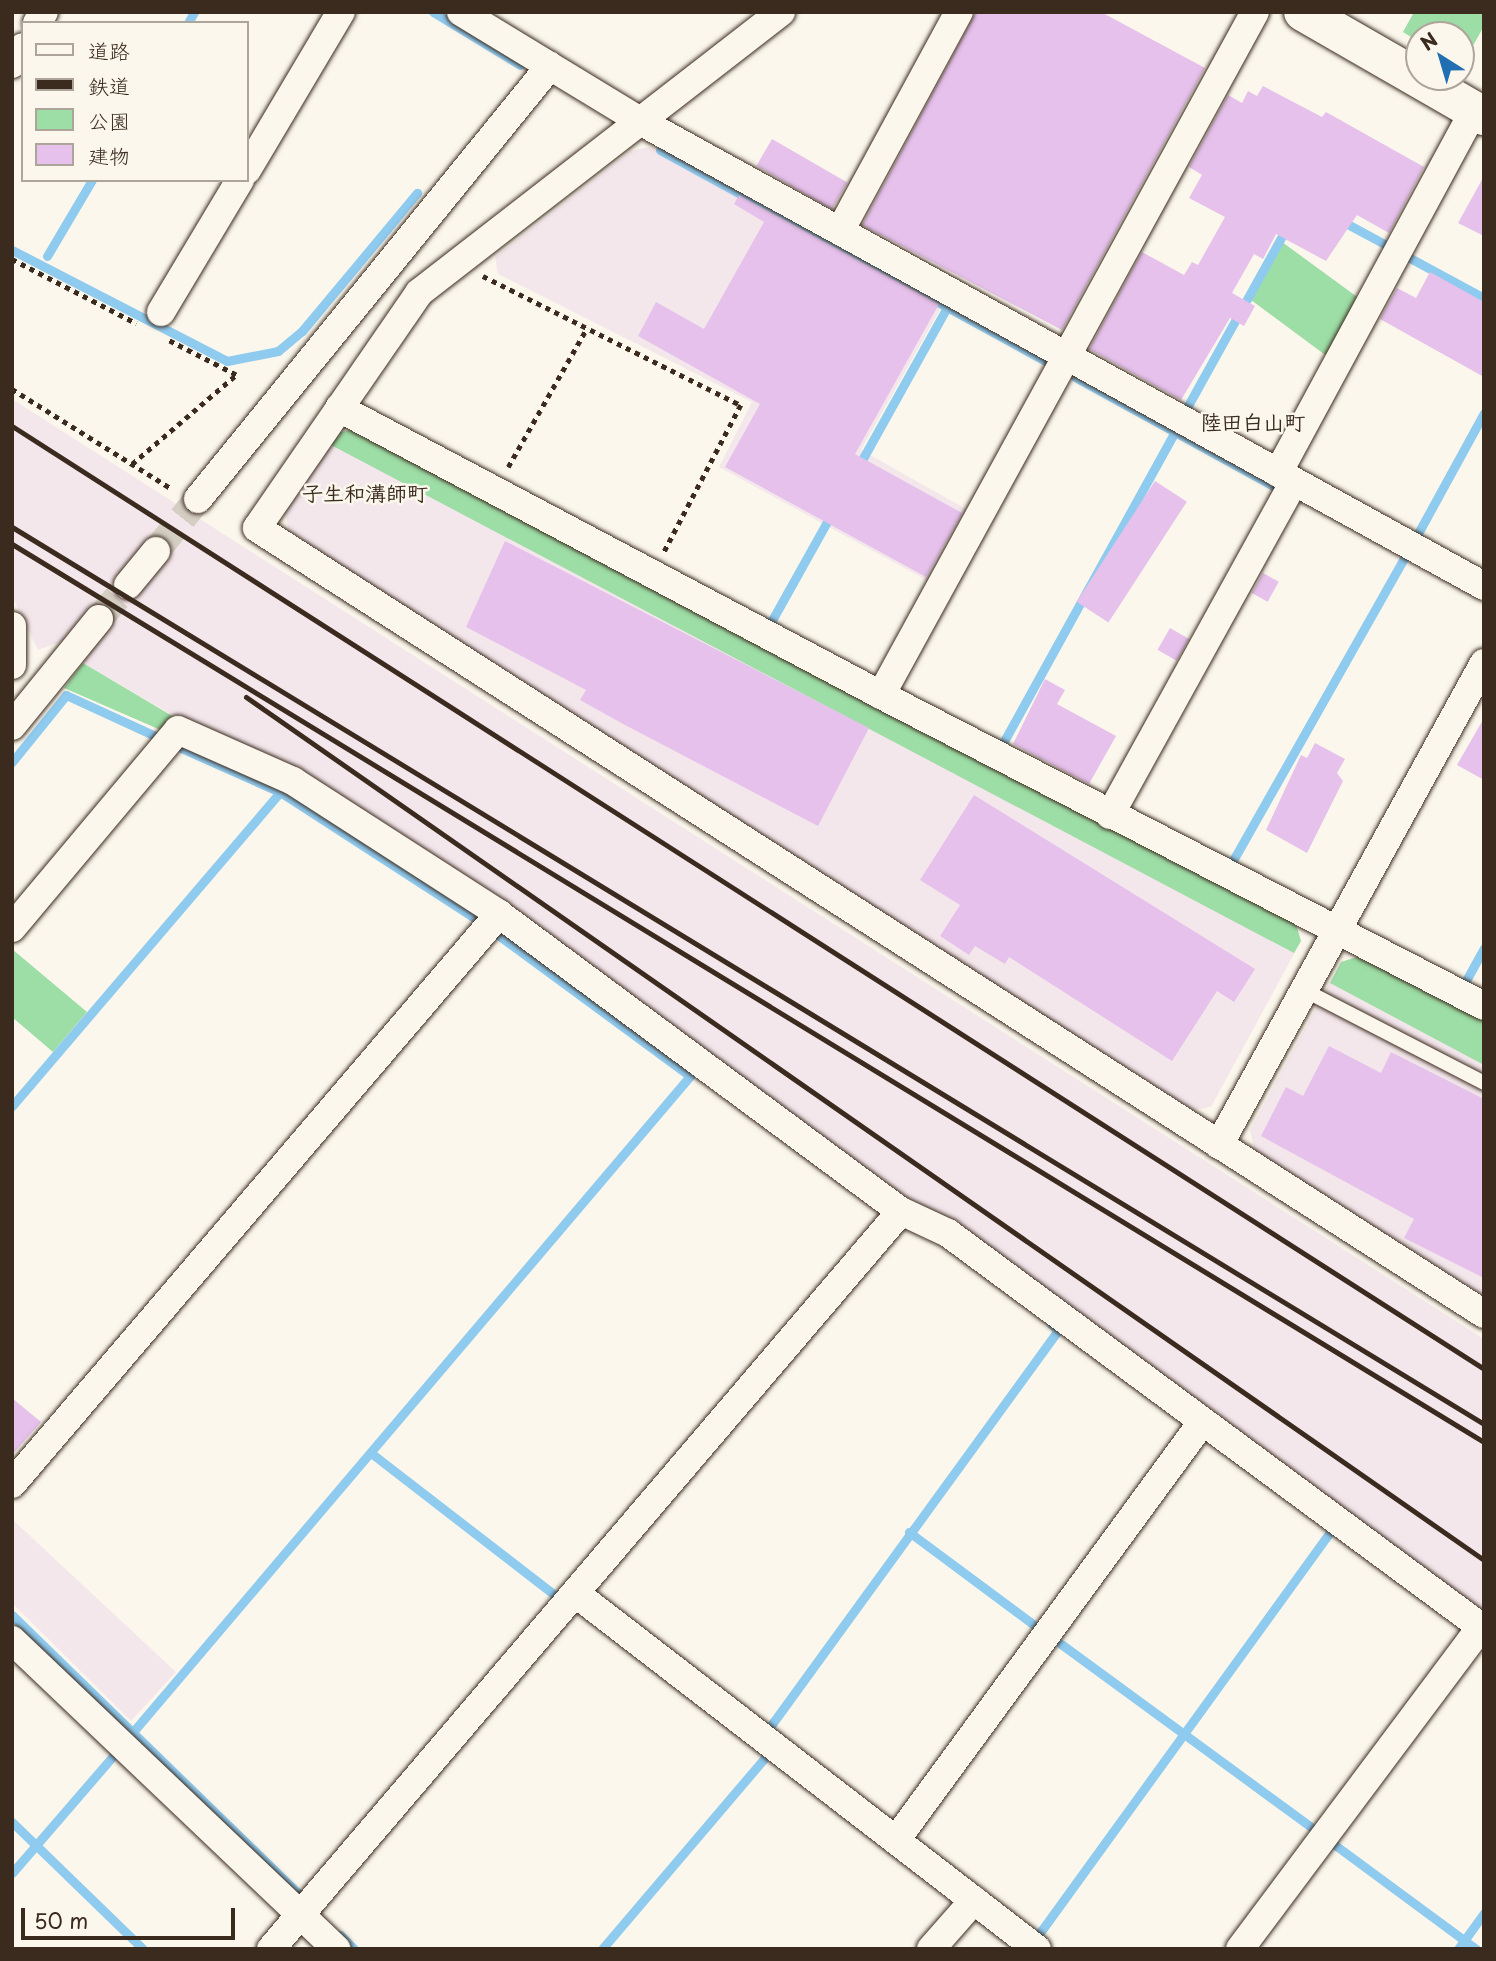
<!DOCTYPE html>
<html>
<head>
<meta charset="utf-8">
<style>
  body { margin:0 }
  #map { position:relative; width:1496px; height:1961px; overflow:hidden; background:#fbf7ec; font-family:"Playpen Sans","Klee One",sans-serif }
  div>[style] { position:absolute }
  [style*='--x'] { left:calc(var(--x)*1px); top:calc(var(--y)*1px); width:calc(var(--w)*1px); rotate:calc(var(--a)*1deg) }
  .built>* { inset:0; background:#f4e7ec }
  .green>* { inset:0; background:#9ddda6 }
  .stream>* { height:9px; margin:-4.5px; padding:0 4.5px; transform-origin:4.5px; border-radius:4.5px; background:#8fcaef }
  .building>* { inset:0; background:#e5c1eb; transform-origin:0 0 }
  .minor-tunnel>* { height:28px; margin-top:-14px; transform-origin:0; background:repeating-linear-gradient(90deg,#d5cec3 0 28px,transparent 0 42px) }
  .path>* { height:4.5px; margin-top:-2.25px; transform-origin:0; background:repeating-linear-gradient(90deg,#3b2a1e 0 5px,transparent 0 10px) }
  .roads { filter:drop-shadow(0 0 2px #3b2a1e) drop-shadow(0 0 2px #3b2a1e) }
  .service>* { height:14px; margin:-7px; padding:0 7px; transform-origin:7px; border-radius:7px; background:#fbf7ec }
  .minor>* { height:28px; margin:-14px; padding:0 14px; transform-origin:14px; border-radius:14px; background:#fbf7ec }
  .secondary>* { height:38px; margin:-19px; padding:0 19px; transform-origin:19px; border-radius:19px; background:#fbf7ec }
  .rail>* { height:5px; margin:-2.5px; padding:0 2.5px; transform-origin:2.5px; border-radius:2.5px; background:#3b2a1e }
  span { translate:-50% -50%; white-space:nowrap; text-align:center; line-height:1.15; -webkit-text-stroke:5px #fbf7ec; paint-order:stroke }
  .quarter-label { font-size:21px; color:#3b2a1e; font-weight:700 }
  .frame { position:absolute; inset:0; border:14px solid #3b2a1e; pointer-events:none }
  .legend { position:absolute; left:21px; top:21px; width:228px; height:161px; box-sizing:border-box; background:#fbf7ec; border:2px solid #aea59a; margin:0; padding:9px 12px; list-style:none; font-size:21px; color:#3b2a1e }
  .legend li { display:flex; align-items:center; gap:14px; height:35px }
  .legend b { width:35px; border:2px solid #aea59a }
  .north { position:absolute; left:1405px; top:21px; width:70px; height:70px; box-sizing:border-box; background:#fbf7ec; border:2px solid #aea59a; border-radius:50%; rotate:323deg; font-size:19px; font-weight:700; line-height:28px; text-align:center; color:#3b2a1e }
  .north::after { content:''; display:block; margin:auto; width:24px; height:32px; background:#1f6fb2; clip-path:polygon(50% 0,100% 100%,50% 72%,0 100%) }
  .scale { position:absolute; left:21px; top:1908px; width:214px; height:32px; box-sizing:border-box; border:4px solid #3b2a1e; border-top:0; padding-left:9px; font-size:21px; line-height:24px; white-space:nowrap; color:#3b2a1e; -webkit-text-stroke:5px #fbf7ec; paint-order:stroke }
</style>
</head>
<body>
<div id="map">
  <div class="built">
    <i style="clip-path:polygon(650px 147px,942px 306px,861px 450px,968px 510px,930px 582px,719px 467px,752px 402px,498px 274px,495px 257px,630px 151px)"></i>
    <i style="clip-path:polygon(12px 399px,1484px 1339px,1484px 1619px,504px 909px,83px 663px,63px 641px,38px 650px,12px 596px)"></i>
    <i style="clip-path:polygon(341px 432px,1301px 941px,1211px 1107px,1193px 1110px,289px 533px,285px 511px)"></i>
    <i style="clip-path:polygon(1341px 962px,1484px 1016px,1484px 1296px,1255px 1151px,1250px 1130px)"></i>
    <i style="clip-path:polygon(12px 1519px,176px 1672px,131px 1721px,12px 1603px)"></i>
  </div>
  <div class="green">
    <i style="clip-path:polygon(1414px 12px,1484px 12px,1484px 26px,1461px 67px,1461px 35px,1419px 35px,1419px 42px,1403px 32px)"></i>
    <i style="clip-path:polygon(1282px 242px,1360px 299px,1328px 357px,1251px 300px)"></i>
    <i style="clip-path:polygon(360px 428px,1295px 921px,1301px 941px,1294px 953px,331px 445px,341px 432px)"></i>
    <i style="clip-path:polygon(83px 663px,174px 717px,163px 731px,64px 688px)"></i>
    <i style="clip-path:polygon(12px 949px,87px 1012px,53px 1052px,12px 1017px)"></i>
    <i style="clip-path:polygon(1363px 955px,1484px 1016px,1484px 1065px,1330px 983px,1341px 962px)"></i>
  </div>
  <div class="stream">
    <i style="--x:433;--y:12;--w:102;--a:31.3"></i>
    <i style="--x:188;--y:23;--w:13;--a:-61"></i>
    <i style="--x:660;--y:150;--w:439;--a:28.7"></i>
    <i style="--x:1340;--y:220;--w:55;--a:28.4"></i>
    <i style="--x:12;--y:250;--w:242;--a:27.3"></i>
    <i style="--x:227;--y:361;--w:52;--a:-11.1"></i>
    <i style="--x:278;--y:351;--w:31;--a:-40"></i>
    <i style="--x:302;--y:331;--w:180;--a:-50.2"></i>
    <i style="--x:47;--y:256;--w:88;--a:-59.4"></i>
    <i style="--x:1410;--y:258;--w:84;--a:28.4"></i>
    <i style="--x:1075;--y:377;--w:226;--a:28.8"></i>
    <i style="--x:1185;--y:411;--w:208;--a:-61"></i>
    <i style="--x:857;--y:469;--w:185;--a:-60.9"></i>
    <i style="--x:1416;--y:537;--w:141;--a:-61.3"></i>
    <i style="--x:771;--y:622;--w:125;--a:-60.8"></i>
    <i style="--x:1003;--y:743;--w:355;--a:-61.1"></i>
    <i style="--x:181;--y:748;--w:108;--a:24"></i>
    <i style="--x:280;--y:792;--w:234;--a:32.9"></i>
    <i style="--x:12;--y:762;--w:86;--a:-51.1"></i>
    <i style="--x:66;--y:695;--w:98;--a:24.7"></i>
    <i style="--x:1231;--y:864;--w:352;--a:-60.5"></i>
    <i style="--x:1463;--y:986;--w:43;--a:-61.1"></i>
    <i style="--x:12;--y:1106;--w:413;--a:-49.5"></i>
    <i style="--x:371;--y:1453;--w:232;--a:37.7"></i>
    <i style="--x:909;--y:1532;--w:154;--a:36.6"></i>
    <i style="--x:12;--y:1615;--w:399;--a:44.2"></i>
    <i style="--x:1061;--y:1644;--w:311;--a:36.2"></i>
    <i style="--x:772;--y:1724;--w:487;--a:-54"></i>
    <i style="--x:1058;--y:1330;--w:9;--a:-139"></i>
    <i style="--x:132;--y:1733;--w:862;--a:-49.66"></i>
    <i style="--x:690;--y:1076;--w:238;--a:-143.7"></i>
    <i style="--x:12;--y:1822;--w:182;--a:44.1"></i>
    <i style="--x:1335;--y:1845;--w:175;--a:36.4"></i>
    <i style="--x:12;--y:1873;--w:156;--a:-49.2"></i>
    <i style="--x:1039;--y:1934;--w:498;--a:-54.1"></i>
    <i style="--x:340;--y:1935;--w:20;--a:45"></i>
    <i style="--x:602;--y:1949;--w:253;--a:-49.6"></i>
    <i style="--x:1458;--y:1949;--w:44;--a:-54.2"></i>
  </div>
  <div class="building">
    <i style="clip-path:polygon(976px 12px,1101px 12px,1205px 68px,1062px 330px,862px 225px)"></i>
    <i style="clip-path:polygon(1263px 86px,1322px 117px,1326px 112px,1424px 167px,1389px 233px,1357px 215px,1326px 261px,1276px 234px,1263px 259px,1254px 254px,1232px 293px,1255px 306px,1244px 326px,1230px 318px,1181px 400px,1089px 349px,1142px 252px,1184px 275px,1192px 262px,1198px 265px,1225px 217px,1189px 198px,1202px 175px,1189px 167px,1228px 95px,1242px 103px,1248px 91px,1257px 96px)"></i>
    <i style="left:772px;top:139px;width:87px;height:31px;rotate:30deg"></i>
    <i style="clip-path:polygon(1484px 176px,1484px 236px,1458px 223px)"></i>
    <i style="clip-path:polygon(739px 195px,939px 304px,855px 454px,962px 513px,926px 577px,725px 467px,760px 404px,638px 336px,656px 302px,704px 329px,764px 222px,734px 204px)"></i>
    <i style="clip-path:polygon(1430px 272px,1484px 302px,1484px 377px,1380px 319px,1397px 288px,1416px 298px)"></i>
    <i style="left:1155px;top:481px;width:38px;height:144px;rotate:33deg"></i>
    <i style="clip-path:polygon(505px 541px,869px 728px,818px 826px,625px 725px,580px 700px,586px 690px,466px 627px)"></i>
    <i style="left:1263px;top:573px;width:18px;height:23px;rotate:29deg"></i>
    <i style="left:1170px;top:628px;width:22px;height:25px;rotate:30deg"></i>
    <i style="clip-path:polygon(1045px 679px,1065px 690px,1057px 704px,1116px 736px,1089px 784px,1013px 744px)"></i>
    <i style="clip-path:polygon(1484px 718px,1484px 780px,1457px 765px)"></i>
    <i style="clip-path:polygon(1315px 743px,1345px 759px,1337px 773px,1343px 781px,1307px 853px,1266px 830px,1301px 755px,1307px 758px)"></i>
    <i style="clip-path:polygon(974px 795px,1255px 969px,1234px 1002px,1217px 991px,1172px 1061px,1009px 957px,1005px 964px,975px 946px,969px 955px,940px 936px,960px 905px,920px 880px)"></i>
    <i style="clip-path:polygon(1329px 1046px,1381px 1073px,1391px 1052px,1484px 1099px,1484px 1278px,1404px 1238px,1414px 1219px,1261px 1136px,1286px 1087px,1303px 1096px)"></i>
    <i style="clip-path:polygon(12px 1398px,41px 1422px,12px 1455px)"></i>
  </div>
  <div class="minor-tunnel">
    <i style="--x:156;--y:551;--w:67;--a:-51.1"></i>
    <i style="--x:99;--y:619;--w:45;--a:-49.5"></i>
  </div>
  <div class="path">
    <i style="--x:12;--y:259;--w:140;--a:27.3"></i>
    <i style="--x:483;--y:276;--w:288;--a:26.6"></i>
    <i style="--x:741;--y:405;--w:166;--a:117.6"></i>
    <i style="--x:12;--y:389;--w:189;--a:32"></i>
    <i style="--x:132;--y:464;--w:137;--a:-40.6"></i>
    <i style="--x:236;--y:375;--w:79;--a:-152.8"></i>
    <i style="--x:508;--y:467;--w:160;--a:-60.4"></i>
  </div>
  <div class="roads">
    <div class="service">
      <i style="--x:1304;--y:990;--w:203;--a:27.3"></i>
    </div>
    <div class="minor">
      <i style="--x:461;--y:12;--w:210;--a:31.3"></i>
      <i style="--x:640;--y:121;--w:964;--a:28.85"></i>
      <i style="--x:781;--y:12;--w:458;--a:142.2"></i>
      <i style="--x:419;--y:293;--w:285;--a:124.6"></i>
      <i style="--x:257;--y:528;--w:1457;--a:32.64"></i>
      <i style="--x:1255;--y:12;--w:779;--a:118.7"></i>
      <i style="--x:881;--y:695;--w:678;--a:27.28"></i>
      <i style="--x:37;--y:23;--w:13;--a:-58"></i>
      <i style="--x:12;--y:64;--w:20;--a:-57"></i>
      <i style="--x:247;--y:170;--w:184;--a:-59.3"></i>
      <i style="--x:840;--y:231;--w:249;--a:-61.5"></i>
      <i style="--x:161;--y:312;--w:154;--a:-59.1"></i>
      <i style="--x:339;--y:408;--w:613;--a:27.9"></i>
      <i style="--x:1278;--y:473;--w:413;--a:-61.6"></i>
      <i style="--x:198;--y:499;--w:558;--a:-50.89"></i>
      <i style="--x:128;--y:585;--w:44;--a:-50.5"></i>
      <i style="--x:12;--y:626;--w:39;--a:90"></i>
      <i style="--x:12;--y:726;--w:138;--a:-50.9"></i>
      <i style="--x:1110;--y:815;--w:380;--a:-61.1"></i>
      <i style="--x:12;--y:928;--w:258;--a:-50"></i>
      <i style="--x:178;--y:730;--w:126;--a:23.9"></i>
      <i style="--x:293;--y:781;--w:245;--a:32.8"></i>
      <i style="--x:499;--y:914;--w:500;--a:36.5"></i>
      <i style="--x:901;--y:1211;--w:52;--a:25.1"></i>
      <i style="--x:948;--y:1233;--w:666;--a:36.46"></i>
      <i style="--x:1219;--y:1145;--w:550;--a:-61.2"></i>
      <i style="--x:12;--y:1484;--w:750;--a:-49.49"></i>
      <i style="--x:575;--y:1593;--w:583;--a:37.62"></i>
      <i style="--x:12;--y:1640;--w:448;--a:43.6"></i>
      <i style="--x:896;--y:1840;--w:519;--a:-53.77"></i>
      <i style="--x:271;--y:1949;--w:970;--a:-49.51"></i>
      <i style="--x:931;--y:1949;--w:65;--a:-48.7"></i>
      <i style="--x:1240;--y:1949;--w:402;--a:-53.2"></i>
    </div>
    <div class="secondary">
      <i style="--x:1303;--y:12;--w:209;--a:29.9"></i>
    </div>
  </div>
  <div class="rail">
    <i style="--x:12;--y:426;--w:1748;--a:32.64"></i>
    <i style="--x:12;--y:527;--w:1724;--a:31.36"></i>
    <i style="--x:12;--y:544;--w:1724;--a:31.39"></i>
    <i style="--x:246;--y:697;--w:1509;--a:34.88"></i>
  </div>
  <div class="quarter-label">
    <span style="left:1253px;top:421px">陸田白山町</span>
    <span style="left:365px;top:492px">子生和溝師町</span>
  </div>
  <div class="frame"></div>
  <ul class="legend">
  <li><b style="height:9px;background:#fbf7ec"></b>道路</li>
  <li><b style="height:9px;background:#3b2a1e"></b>鉄道</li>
  <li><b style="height:19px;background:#9ddda6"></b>公園</li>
  <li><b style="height:19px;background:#e5c1eb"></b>建物</li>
  </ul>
  <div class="north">N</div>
  <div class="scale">50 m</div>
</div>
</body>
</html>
